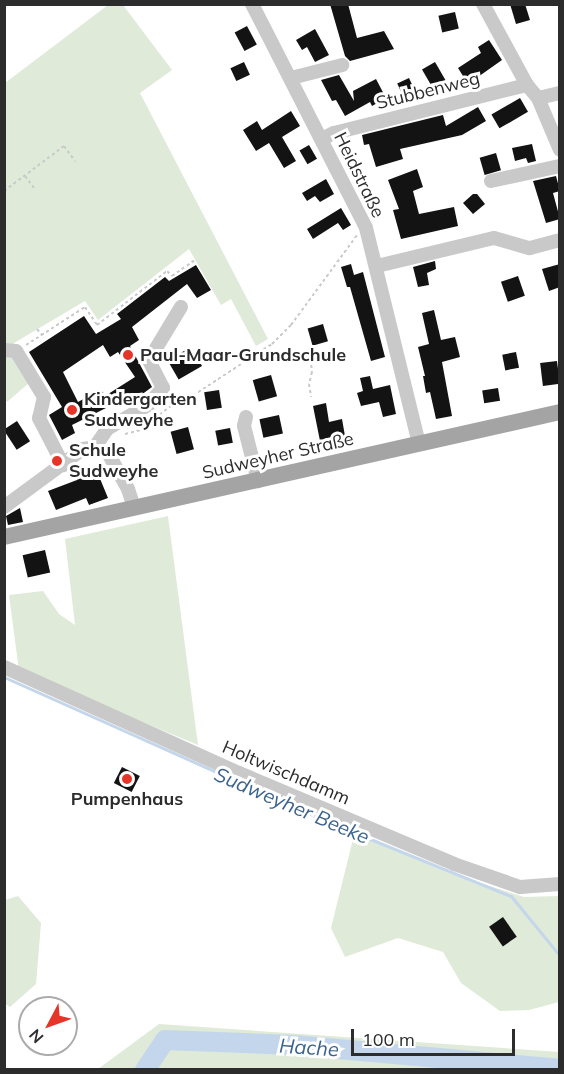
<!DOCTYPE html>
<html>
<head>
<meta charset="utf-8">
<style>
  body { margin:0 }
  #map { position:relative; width:564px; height:1074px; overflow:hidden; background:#fff; font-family:Mulish,sans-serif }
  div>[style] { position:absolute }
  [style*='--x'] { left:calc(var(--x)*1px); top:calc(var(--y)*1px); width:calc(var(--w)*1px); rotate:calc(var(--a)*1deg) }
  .green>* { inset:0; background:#dfead8 }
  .stream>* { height:3px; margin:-1.5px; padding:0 1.5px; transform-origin:1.5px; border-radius:1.5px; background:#c4d6eb }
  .river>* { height:20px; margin:-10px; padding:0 10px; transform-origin:10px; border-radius:10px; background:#c4d6eb }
  .building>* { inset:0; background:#131313; transform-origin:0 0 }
  .path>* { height:2px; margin-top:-1px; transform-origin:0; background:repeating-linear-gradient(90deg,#c9c9c9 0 3px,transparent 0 6px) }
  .minor>* { height:14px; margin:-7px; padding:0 7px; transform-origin:7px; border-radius:7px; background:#c9c9c9 }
  .major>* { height:16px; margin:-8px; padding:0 8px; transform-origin:8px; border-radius:8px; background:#a4a4a4 }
  .dots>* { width:16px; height:16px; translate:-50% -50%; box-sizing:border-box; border:3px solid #fff; border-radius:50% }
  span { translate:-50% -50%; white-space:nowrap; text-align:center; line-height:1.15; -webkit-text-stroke:6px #fff; paint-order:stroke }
  .street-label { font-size:18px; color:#2c2c2c }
  .poi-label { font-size:18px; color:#2c2c2c; font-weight:700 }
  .left { translate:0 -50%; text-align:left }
  .water-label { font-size:20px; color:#3a628e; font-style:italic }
  .frame { position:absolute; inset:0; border:6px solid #2c2c2c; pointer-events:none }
  .north { position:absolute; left:18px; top:996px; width:60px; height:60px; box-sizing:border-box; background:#fff; border:2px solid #ababab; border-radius:50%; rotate:229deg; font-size:16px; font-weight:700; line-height:24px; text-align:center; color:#2c2c2c }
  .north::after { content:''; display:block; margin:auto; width:21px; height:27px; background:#e73429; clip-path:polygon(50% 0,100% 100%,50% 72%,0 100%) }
  .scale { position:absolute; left:351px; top:1029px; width:164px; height:27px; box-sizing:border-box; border:3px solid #2c2c2c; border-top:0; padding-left:8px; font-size:18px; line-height:21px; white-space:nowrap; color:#2c2c2c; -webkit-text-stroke:4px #fff; paint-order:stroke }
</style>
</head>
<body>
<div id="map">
  <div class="green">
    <i style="clip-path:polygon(108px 5px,123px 5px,172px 70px,140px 93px,268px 339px,256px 346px,231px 299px,221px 305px,189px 249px,98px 320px,85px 301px,14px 343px,17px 366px,29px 383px,7px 402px,5px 398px,5px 83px)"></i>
    <i style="clip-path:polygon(168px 516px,198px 745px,19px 671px,9px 595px,43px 591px,59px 614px,75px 625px,65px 539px)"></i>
    <i style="clip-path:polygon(355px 831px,458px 876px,524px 897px,559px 896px,559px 1002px,529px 1010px,500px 1011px,461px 983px,443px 952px,398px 938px,345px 957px,331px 928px)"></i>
    <i style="clip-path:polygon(18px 896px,41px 923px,36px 984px,10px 1007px,4px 1003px,5px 900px)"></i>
    <i style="clip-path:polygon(159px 1024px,559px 1052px,559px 1069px,98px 1069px)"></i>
  </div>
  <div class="stream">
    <i style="--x:4;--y:677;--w:347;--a:24.1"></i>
    <i style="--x:321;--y:819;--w:205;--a:22.1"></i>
    <i style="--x:511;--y:896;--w:77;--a:50.8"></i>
  </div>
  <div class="river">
    <i style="--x:145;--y:1070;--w:36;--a:-56"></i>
    <i style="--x:165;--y:1040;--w:128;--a:2.2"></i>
    <i style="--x:293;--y:1045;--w:268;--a:5.1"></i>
  </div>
  <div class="building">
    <i style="clip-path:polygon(330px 4px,348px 4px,357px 38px,384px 31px,394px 49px,350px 61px,345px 56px)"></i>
    <i style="clip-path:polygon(510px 4px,525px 4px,530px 20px,516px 24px)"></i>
    <i style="left:455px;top:12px;width:17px;height:17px;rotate:77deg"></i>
    <i style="left:247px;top:26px;width:21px;height:14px;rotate:62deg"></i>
    <i style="clip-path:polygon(315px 29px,329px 55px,315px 62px,307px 47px,302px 50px,296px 40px)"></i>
    <i style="clip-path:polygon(489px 40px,502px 60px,468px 84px,458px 68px,481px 53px,478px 47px)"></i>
    <i style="left:244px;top:62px;width:14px;height:15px;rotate:65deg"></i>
    <i style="left:435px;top:62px;width:24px;height:15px;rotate:60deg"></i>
    <i style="clip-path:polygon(339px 75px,354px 101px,353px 91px,376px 79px,386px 98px,372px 106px,370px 102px,345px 116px,336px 100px,332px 101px,321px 80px)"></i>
    <i style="left:409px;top:78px;width:19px;height:13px;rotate:65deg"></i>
    <i style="left:520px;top:98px;width:16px;height:33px;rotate:60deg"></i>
    <i style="clip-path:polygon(478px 107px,486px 121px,462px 135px,400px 149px,403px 159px,376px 167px,369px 144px,364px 145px,362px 135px,443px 115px,446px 126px)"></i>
    <i style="clip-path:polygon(291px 111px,300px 126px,282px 137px,296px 161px,284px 168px,269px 143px,256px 151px,243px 130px,257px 121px,262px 130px)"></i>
    <i style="clip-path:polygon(532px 144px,536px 161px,528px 163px,526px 158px,515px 161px,512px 148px)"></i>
    <i style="left:309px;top:145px;width:16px;height:11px;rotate:60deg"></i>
    <i style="left:496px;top:153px;width:18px;height:17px;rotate:74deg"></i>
    <i style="clip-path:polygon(417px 169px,423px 187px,413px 191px,419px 214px,454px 207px,458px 226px,401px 239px,393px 210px,399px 209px,388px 180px)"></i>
    <i style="clip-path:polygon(556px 176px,560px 191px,553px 193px,560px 219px,546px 223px,533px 181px)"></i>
    <i style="clip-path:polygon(326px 179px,334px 194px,320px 202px,315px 196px,307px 201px,302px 193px)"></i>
    <i style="clip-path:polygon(473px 194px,477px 194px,485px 204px,473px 214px,463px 203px)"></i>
    <i style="clip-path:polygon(341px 208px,351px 225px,343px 230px,338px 223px,313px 239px,307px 229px)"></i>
    <i style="clip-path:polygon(435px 261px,436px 269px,427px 273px,429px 285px,418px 287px,413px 267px)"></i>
    <i style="clip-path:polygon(351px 264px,354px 275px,363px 272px,385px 357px,371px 361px,350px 287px,347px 287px,341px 267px)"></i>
    <i style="clip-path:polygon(560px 264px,560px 287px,549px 291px,542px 269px)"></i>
    <i style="clip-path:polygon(evenodd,196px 265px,211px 290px,197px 298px,187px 284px,132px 327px,139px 340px,130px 346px,152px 387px,126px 406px,122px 400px,72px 425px,75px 433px,62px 440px,49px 415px,62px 407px,29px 352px,84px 316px,96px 334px,121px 319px,117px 314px,165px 277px,169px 281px,196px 265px,103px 345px,110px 357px,118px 352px,135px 377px,105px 396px,101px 389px,78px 402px,63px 372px,103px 345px)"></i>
    <i style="left:518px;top:276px;width:21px;height:18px;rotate:71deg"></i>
    <i style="clip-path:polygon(434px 310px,441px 340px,455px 337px,460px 357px,442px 362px,452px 416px,436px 419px,430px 392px,426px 393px,423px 376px,425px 376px,418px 347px,429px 344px,422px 313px)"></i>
    <i style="left:323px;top:324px;width:18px;height:16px;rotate:74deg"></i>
    <i style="left:191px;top:347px;width:22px;height:27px;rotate:60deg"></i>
    <i style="left:516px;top:352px;width:16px;height:14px;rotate:79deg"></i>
    <i style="left:557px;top:361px;width:23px;height:17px;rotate:83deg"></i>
    <i style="left:271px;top:375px;width:22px;height:19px;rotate:74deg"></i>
    <i style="clip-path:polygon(370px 376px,373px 389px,390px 385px,396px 414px,383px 417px,379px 402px,361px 406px,357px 393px,363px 391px,360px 378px)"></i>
    <i style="left:498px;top:388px;width:13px;height:16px;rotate:81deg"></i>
    <i style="left:219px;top:390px;width:18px;height:15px;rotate:81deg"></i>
    <i style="clip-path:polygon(326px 403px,329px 422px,342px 419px,345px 436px,320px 441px,313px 406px)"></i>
    <i style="left:279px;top:415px;width:19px;height:20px;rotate:78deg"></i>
    <i style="left:17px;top:421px;width:24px;height:16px;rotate:57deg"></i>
    <i style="left:188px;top:427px;width:23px;height:18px;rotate:75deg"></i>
    <i style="left:230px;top:428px;width:15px;height:15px;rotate:79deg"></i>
    <i style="clip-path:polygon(96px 469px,108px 498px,89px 505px,86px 498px,56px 510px,48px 491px,77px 480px,76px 476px)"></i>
    <i style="clip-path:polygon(20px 508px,23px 522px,8px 525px,6px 516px)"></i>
    <i style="left:45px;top:550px;width:23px;height:23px;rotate:77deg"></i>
    <i style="left:122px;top:767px;width:20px;height:18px;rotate:27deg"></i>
    <i style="left:503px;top:917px;width:24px;height:17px;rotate:55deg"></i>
  </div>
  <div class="path">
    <i style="--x:25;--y:176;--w:15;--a:53"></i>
    <i style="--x:4;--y:191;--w:75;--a:-36.9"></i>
    <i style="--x:64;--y:146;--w:19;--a:54"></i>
    <i style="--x:37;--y:329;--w:8;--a:50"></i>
    <i style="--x:26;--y:345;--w:70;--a:-32.8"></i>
    <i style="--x:85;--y:307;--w:22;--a:56"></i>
    <i style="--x:97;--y:325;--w:88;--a:-37.6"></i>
    <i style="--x:167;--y:271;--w:7;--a:45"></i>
    <i style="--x:172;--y:276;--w:29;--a:-35"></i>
    <i style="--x:309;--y:347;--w:25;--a:83"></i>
    <i style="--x:312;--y:372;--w:12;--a:104"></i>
    <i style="--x:309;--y:384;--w:13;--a:81"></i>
    <i style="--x:125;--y:434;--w:16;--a:-14"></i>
    <i style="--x:141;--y:430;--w:36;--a:-39"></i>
    <i style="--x:169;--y:407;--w:15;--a:-20"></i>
    <i style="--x:183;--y:402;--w:106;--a:-33.1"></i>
    <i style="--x:272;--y:344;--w:27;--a:-45"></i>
    <i style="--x:291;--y:325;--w:112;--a:-53.7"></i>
  </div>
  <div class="minor">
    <i style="--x:252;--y:4;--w:251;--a:63"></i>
    <i style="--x:366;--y:228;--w:222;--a:76.2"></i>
    <i style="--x:483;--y:4;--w:92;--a:61.5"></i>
    <i style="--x:291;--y:78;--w:53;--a:-14.3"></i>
    <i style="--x:538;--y:98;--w:23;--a:-13"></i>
    <i style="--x:322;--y:139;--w:13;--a:-27"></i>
    <i style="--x:334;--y:133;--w:199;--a:-14"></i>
    <i style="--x:527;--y:85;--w:17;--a:50"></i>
    <i style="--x:538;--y:98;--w:56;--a:67.1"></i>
    <i style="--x:491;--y:181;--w:71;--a:-12.3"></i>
    <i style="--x:377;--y:266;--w:120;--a:-13.5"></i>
    <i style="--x:494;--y:238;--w:37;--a:16"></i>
    <i style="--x:530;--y:248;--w:31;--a:-15"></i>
    <i style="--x:4;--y:350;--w:12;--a:5"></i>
    <i style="--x:16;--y:351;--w:54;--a:58.7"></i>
    <i style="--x:44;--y:397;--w:22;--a:103"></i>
    <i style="--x:39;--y:418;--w:53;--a:62.9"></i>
    <i style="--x:246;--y:417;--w:9;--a:103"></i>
    <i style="--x:244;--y:426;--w:57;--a:75.7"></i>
    <i style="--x:95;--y:447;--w:22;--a:-56"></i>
    <i style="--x:107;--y:429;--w:48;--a:-30.3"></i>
    <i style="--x:148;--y:405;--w:23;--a:-49"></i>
    <i style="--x:163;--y:388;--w:31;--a:-117"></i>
    <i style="--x:149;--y:360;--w:62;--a:-58.9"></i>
    <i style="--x:4;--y:507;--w:98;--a:-36.3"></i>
    <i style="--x:83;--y:449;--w:12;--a:-9"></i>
    <i style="--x:95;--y:447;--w:14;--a:25"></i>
    <i style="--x:108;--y:453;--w:41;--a:60.9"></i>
    <i style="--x:128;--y:489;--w:20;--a:72"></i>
    <i style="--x:4;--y:667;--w:258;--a:24.3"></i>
    <i style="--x:239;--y:773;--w:233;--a:22.9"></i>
    <i style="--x:454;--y:864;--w:70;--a:19.2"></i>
    <i style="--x:520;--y:887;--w:40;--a:-4.3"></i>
  </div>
  <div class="major">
    <i style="--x:4;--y:537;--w:570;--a:-12.67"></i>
  </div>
  <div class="dots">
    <i style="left:128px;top:355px;background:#e73429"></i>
    <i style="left:72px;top:410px;background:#e73429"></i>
    <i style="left:57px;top:461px;background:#e73429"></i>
    <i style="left:127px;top:779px;background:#e73429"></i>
  </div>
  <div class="street-label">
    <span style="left:428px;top:91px;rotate:-14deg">Stubbenweg</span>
    <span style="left:359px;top:175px;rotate:64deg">Heidstraße</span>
    <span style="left:278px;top:456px;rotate:-13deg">Sudweyher Straße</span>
    <span style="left:286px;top:773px;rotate:23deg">Holtwischdamm</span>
  </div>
  <div class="poi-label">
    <span class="left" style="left:140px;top:355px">Paul-Maar-Grundschule</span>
    <span class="left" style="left:84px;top:410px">Kindergarten<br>Sudweyhe</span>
    <span class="left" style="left:69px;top:461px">Schule<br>Sudweyhe</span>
    <span style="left:127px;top:799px">Pumpenhaus</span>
  </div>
  <div class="water-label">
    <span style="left:292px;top:805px;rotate:23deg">Sudweyher Beeke</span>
    <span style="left:309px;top:1047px;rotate:4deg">Hache</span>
  </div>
  <div class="frame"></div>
  <div class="north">N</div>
  <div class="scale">100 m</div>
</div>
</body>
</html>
